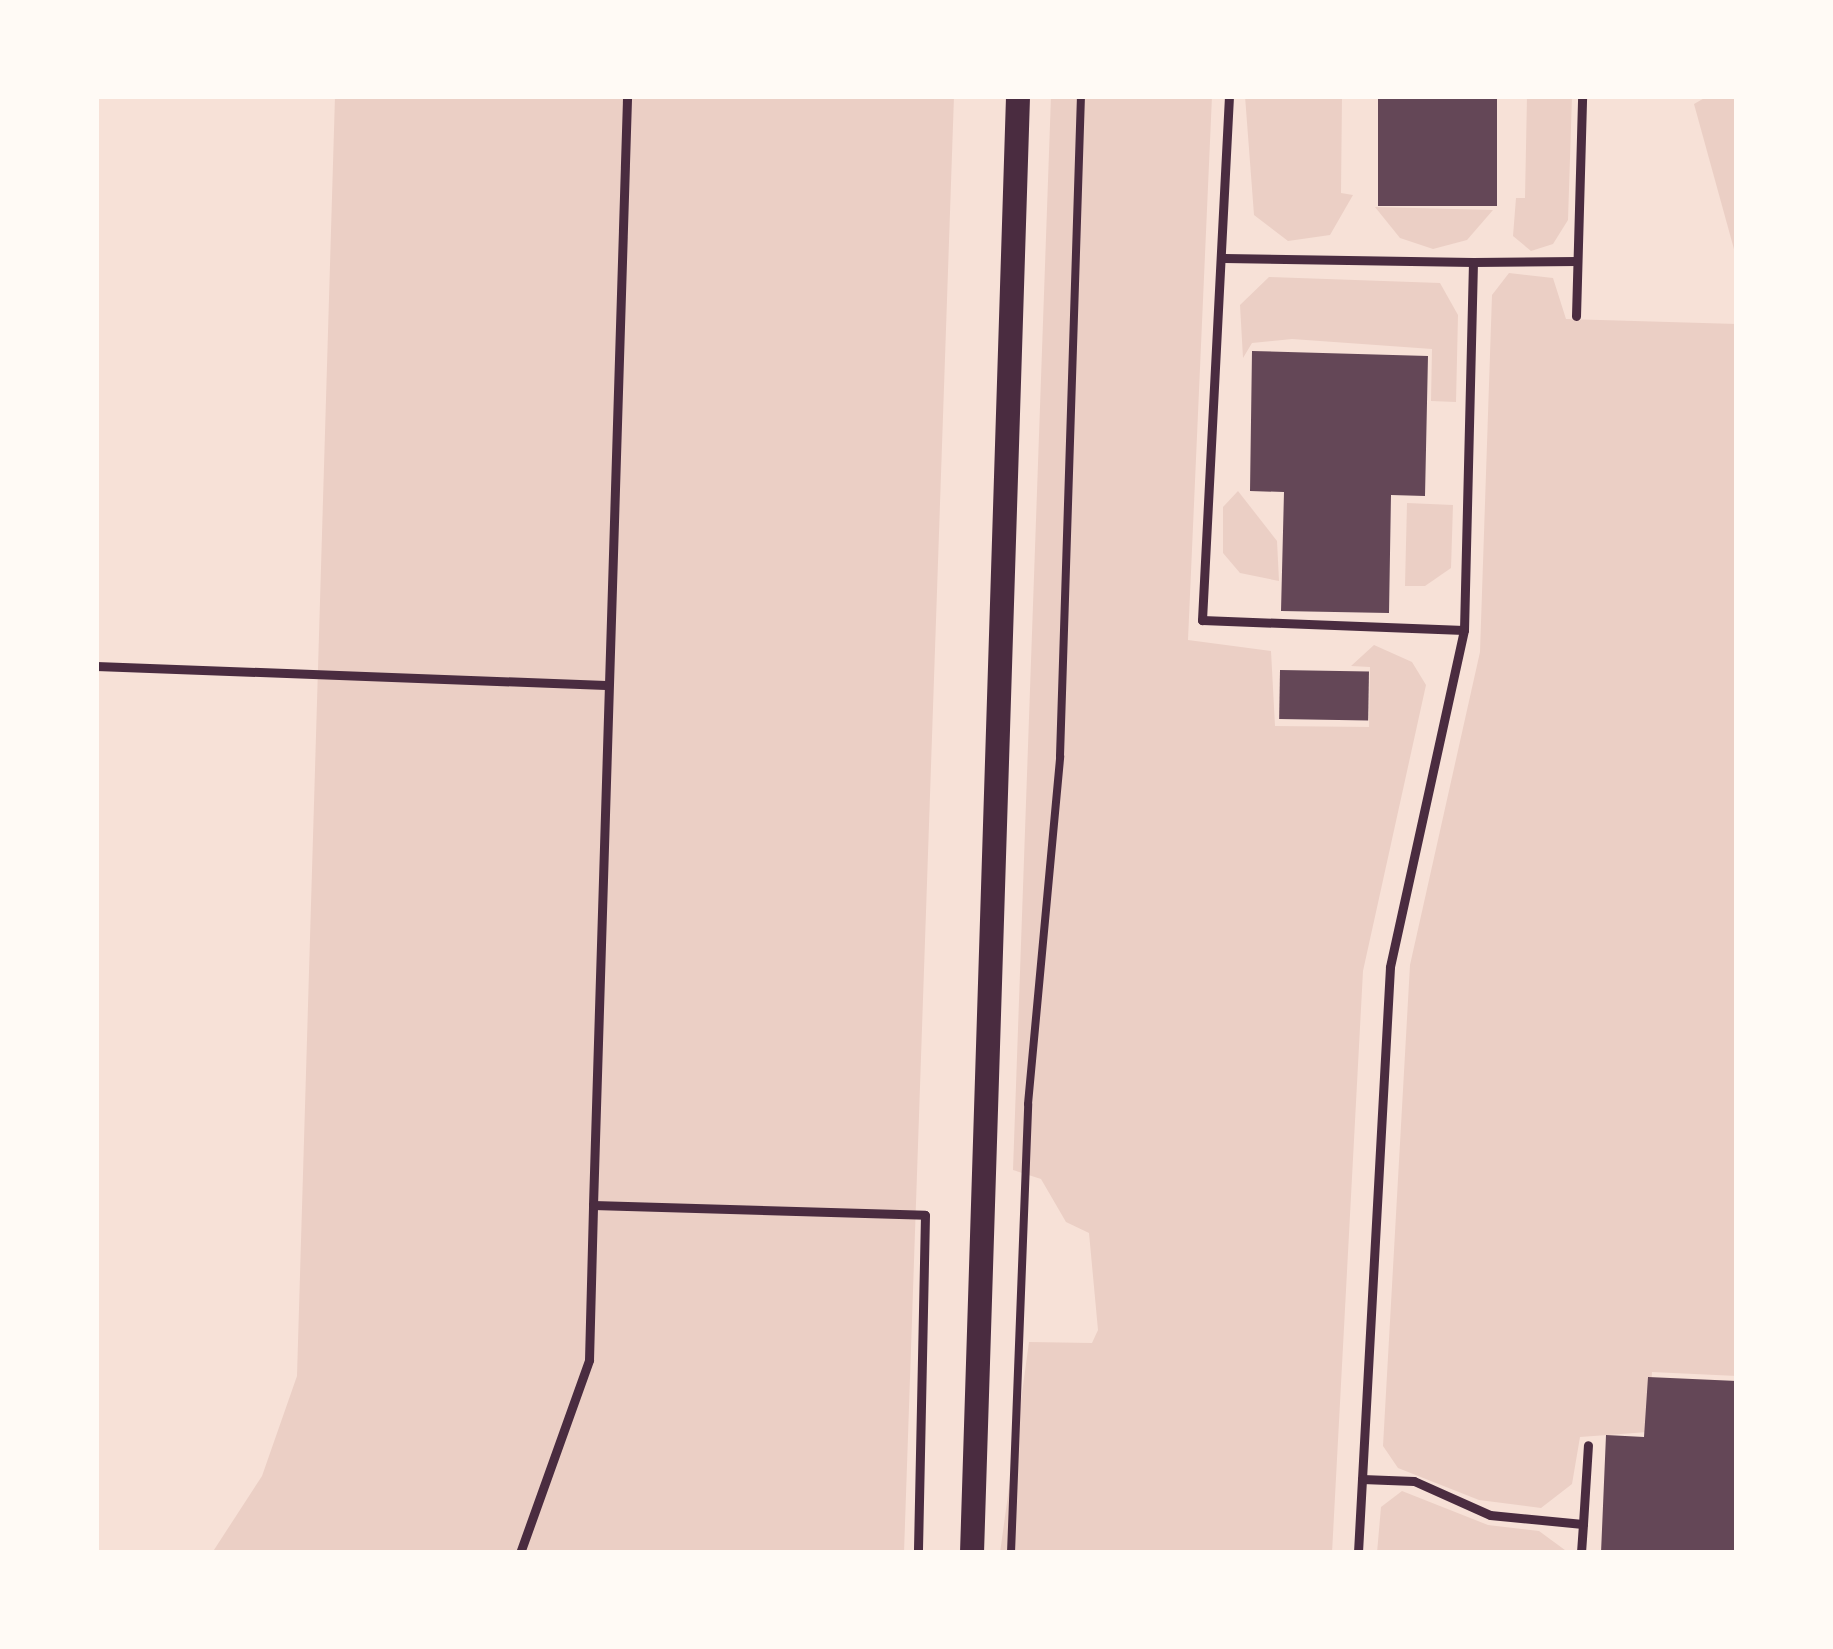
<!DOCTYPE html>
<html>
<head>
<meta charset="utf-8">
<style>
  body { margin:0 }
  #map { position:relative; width:1833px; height:1649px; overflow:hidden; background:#f7e1d7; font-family:Signika,sans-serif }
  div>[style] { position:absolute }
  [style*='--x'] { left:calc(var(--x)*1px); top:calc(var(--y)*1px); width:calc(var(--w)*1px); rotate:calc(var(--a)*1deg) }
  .green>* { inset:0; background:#ebcfc5 }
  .building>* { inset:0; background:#644757; transform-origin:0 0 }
  .path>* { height:8px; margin:-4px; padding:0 4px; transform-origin:4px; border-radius:4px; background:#4a2c40 }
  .service>* { height:9px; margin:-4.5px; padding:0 4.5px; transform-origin:4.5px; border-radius:4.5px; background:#4a2c40 }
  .secondary>* { height:24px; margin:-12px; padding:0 12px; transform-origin:12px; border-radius:12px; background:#4a2c40 }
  span { translate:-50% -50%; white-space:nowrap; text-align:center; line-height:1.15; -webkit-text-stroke:12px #fffaf5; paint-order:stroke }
  .frame { position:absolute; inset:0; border:99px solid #fffaf5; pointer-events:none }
</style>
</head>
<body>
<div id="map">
  <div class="green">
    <i style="clip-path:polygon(335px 96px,954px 96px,904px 1553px,212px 1553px,262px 1476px,297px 1376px)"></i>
    <i style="clip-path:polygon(1051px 96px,1212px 96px,1188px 640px,1271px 651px,1275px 726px,1369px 727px,1370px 667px,1351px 666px,1374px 645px,1412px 662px,1426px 685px,1363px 971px,1332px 1553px,1000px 1553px,1029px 1342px,1092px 1343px,1098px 1330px,1089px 1233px,1066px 1222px,1041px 1179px,1013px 1170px)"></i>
    <i style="clip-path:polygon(1245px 96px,1342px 96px,1341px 193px,1353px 195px,1330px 235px,1288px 241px,1254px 215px)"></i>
    <i style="clip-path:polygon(1527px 96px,1572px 96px,1568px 220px,1553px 244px,1531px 251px,1513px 236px,1516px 198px,1525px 198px)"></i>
    <i style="clip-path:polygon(1708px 96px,1737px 96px,1737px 260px,1694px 104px)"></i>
    <i style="clip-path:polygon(1375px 207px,1493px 210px,1467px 240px,1433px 249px,1400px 238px)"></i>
    <i style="clip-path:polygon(1509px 273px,1553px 278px,1566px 319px,1737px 324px,1737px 1376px,1652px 1372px,1648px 1432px,1580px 1437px,1572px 1484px,1541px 1508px,1479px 1500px,1398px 1468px,1383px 1446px,1410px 965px,1480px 652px,1492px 295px)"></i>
    <i style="clip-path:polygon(1269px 277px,1440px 283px,1458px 315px,1456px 402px,1431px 401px,1432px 349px,1292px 339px,1252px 343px,1243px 358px,1240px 305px)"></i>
    <i style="clip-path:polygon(1238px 491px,1277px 541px,1279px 581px,1240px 573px,1223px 553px,1223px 507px)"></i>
    <i style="clip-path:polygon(1407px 503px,1453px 505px,1451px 568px,1425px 586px,1405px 586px)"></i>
    <i style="clip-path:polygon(1402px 1491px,1488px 1525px,1539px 1531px,1569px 1553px,1377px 1553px,1381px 1507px)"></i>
  </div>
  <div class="building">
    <i style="left:1378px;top:96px;width:119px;height:110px"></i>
    <i style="clip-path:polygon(1252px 351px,1428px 356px,1425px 496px,1391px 495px,1389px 613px,1281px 611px,1284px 492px,1250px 491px)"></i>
    <i style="left:1280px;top:670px;width:89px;height:49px;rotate:1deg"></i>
    <i style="clip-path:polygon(1648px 1377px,1737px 1381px,1737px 1553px,1601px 1553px,1606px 1435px,1644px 1437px)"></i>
  </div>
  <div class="path">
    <i style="--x:1011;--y:1553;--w:449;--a:-87.8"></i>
    <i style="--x:1028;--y:1104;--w:349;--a:-84.7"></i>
    <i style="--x:1060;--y:756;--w:660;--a:-88.18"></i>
  </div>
  <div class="service">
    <i style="--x:1229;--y:96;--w:525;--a:92.95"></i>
    <i style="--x:1202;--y:620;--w:262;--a:2.2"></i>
    <i style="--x:1464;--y:630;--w:345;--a:102.4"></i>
    <i style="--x:1390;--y:967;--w:587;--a:93.13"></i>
    <i style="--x:1224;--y:258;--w:249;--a:0.9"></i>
    <i style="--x:1473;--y:262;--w:368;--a:91.4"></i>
    <i style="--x:1473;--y:262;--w:104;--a:-0.6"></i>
    <i style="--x:1576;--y:316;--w:220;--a:-88.4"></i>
    <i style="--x:96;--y:666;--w:510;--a:2.13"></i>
    <i style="--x:593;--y:1205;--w:1110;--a:-88.24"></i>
    <i style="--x:1362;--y:1479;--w:52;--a:2.2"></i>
    <i style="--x:1414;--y:1481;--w:83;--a:24.1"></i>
    <i style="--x:1490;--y:1515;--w:93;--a:5.5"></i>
    <i style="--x:1583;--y:1524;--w:29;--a:94"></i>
    <i style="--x:1583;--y:1524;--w:79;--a:-86.4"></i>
    <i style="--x:520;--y:1553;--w:205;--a:-70.3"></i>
    <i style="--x:589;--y:1360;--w:155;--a:-88.5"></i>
    <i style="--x:593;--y:1205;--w:332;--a:1.7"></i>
    <i style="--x:925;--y:1215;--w:338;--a:91.2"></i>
  </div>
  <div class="secondary">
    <i style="--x:972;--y:1553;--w:1458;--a:-88.19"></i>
  </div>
  <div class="frame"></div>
</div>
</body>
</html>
